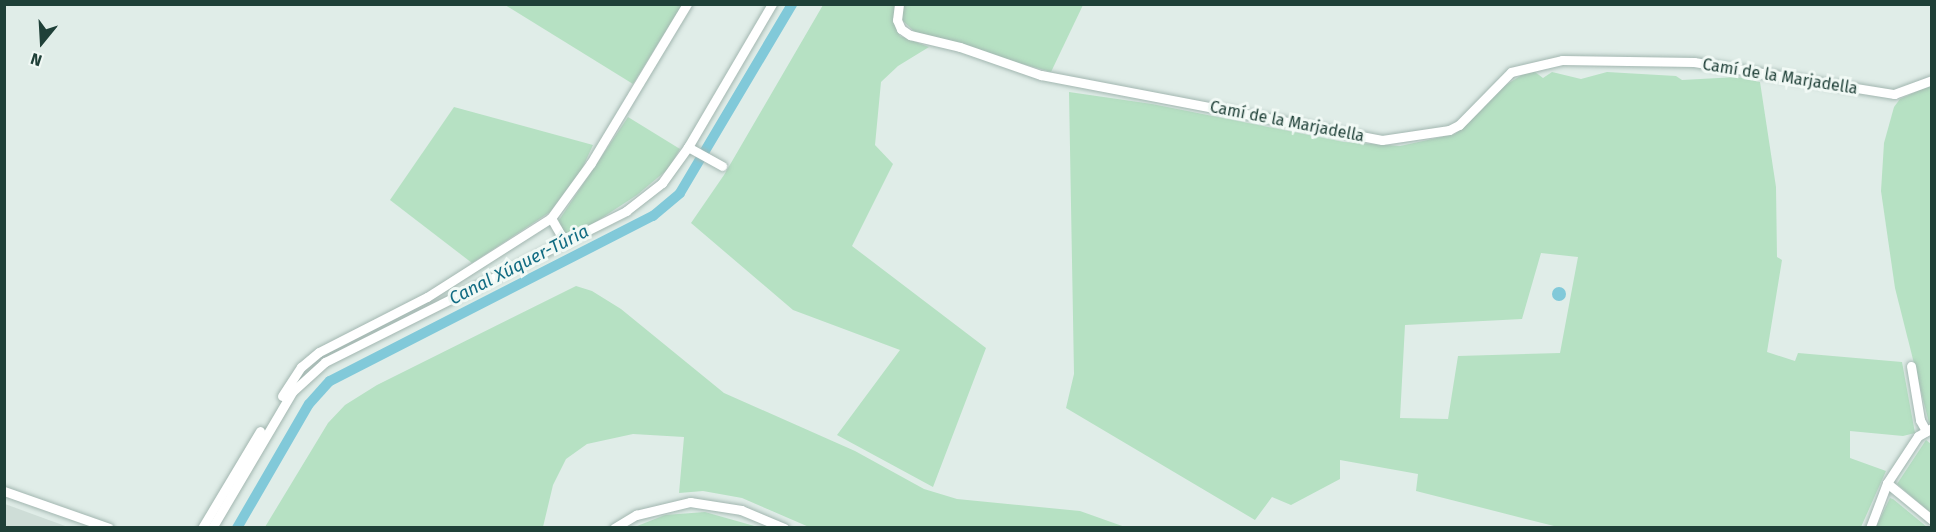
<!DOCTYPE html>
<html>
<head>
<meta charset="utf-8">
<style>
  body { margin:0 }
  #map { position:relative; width:1936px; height:532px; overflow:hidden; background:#e0ede8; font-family:"Fira Sans",sans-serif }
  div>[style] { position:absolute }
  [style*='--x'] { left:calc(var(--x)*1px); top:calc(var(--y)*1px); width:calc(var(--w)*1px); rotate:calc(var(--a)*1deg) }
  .built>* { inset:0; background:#ceddd7 }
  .green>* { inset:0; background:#b6e1c3 }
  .water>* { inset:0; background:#81c9d9 }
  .round { border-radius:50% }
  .canal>* { height:10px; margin:-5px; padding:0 5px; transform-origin:5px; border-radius:5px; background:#81c9d9 }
  .roads { filter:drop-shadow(0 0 2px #a2b6b0) drop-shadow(0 0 2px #a2b6b0) }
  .street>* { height:9px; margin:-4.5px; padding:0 4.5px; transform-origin:4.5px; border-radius:4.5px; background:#fff }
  span { translate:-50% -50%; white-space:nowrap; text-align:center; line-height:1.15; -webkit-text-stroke:6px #f1f9f5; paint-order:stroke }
  .street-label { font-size:16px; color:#1f4038 }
  .water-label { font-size:18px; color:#126c83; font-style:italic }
  .frame { position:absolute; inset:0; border:6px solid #1f4038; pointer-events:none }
  .north { position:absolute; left:12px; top:12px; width:60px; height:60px; -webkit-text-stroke:4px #f1f9f5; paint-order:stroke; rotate:198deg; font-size:16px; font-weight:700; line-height:24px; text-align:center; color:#1f4038 }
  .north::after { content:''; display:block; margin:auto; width:21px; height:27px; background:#1f4038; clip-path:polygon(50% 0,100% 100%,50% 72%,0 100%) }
</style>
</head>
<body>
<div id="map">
  <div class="built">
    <i style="clip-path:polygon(4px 504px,5px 504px,68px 527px,5px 527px)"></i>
  </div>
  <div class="green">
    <i style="clip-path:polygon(505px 5px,682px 5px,633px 84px)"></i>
    <i style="clip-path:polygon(823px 5px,896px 5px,895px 24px,900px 36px,929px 47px,898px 66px,881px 82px,875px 145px,893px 164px,852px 246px,986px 348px,933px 487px,837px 435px,900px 350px,793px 310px,691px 223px,724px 175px)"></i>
    <i style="clip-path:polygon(902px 5px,1083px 5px,1051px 72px,916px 33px,902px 20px)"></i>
    <i style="clip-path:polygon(evenodd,1535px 72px,1543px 78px,1552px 72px,1581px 79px,1607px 72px,1676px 76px,1682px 80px,1737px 77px,1760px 82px,1776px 187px,1777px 257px,1782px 260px,1767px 352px,1795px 361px,1798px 353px,1902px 362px,1915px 433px,1903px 436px,1850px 431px,1850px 458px,1886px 471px,1861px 527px,1558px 527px,1416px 491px,1418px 474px,1340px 460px,1340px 479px,1291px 505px,1272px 497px,1255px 520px,1066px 408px,1074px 374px,1069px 92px,1152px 104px,1344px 142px,1400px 146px,1455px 134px,1501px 88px,1525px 73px,1535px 72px,1541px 253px,1578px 257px,1560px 353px,1458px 356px,1448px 419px,1400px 418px,1405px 325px,1522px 319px,1541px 253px)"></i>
    <i style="clip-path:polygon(1931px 85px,1932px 422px,1929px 423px,1895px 288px,1881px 191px,1884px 143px,1894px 107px,1900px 99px)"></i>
    <i style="clip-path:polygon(454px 107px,593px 145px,582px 169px,550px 212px,472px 263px,390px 200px)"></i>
    <i style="clip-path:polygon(628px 117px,680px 149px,668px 169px,637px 195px,591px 225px,564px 236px,557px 223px)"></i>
    <i style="clip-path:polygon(576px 286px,592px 291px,621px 309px,724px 393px,855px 451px,924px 489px,957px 499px,1080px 511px,1125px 527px,809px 527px,742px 498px,703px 491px,679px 493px,684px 437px,633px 434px,587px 444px,566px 459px,553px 485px,543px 527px,265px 527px,328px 423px,345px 405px,377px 385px)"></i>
    <i style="clip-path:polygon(1926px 440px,1931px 444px,1931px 513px,1897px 484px)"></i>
    <i style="clip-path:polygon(1890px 498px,1893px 499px,1927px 527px,1876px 527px)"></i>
    <i style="clip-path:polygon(705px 512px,758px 527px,632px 528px,665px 515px)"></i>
  </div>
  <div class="water">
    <i class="round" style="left:1552px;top:287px;width:14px;height:14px"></i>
  </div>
  <div class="canal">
    <i style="--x:237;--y:528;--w:143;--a:-59.9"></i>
    <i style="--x:309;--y:404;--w:31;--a:-48"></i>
    <i style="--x:330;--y:381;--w:363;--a:-27.1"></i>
    <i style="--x:653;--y:216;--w:35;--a:-40"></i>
    <i style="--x:680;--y:193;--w:220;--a:-59.3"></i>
  </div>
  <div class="roads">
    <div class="street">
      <i style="--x:899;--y:4;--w:16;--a:97"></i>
      <i style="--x:897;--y:20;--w:10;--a:66"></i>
      <i style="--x:901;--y:29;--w:11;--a:34"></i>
      <i style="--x:910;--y:35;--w:51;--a:13.5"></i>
      <i style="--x:960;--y:47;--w:86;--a:19.1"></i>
      <i style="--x:1041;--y:75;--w:347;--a:10.8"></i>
      <i style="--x:1382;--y:140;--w:68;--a:-8.5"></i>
      <i style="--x:1449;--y:130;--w:11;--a:-27"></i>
      <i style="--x:1459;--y:125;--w:74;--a:-45.5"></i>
      <i style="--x:1511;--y:72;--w:52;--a:-13.2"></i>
      <i style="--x:1562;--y:60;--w:132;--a:0.9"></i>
      <i style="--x:1694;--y:62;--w:203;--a:9.1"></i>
      <i style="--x:1894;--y:94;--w:40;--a:-20.2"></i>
      <i style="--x:688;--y:147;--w:39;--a:29"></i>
      <i style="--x:551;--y:218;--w:28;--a:60"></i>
      <i style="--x:1911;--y:366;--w:55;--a:80.5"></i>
      <i style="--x:1920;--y:420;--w:13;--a:61"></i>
      <i style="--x:282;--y:396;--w:35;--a:-57"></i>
      <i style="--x:301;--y:367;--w:23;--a:-40"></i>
      <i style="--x:319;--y:352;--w:121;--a:-27"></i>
      <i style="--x:427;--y:297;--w:147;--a:-32.5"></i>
      <i style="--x:551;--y:218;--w:68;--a:-54"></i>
      <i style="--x:591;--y:163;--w:186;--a:-58.9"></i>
      <i style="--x:1887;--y:483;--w:58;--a:39.4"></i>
      <i style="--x:4;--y:491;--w:111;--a:19.4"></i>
      <i style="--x:202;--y:528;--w:113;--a:-59.1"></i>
      <i style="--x:212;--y:528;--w:158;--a:-59.5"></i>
      <i style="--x:292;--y:392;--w:45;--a:-42.3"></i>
      <i style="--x:325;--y:362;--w:337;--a:-26.6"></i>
      <i style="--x:626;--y:211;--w:46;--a:-37.9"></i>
      <i style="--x:662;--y:183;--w:44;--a:-54.2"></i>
      <i style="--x:688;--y:147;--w:166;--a:-59.6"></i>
      <i style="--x:614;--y:528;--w:26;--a:-31"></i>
      <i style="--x:636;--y:515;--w:56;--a:-13.5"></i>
      <i style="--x:690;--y:502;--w:52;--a:8.9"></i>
      <i style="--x:741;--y:510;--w:47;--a:22.7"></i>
      <i style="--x:1870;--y:528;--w:48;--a:-69.3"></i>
      <i style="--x:1887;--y:483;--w:56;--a:-56.6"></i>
      <i style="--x:1918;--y:436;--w:16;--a:-30"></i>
    </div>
  </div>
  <div class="street-label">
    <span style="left:1780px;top:77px;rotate:9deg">Camí de la Marjadella</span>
    <span style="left:1287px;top:122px;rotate:11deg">Camí de la Marjadella</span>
  </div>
  <div class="water-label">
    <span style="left:519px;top:265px;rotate:-27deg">Canal Xúquer-Túria</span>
  </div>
  <div class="frame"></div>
  <div class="north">N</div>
</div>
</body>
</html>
